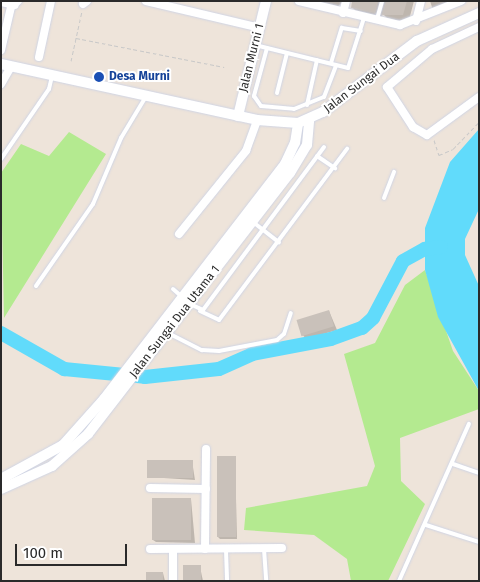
<!DOCTYPE html>
<html>
<head>
<meta charset="utf-8">
<style>
  body { margin:0 }
  #map { position:relative; width:480px; height:582px; overflow:hidden; background:#eee4da; font-family:"Fira Sans",sans-serif }
  div>[style] { position:absolute }
  [style*='--x'] { left:calc(var(--x)*1px); top:calc(var(--y)*1px); width:calc(var(--w)*1px); rotate:calc(var(--a)*1deg) }
  .green>* { inset:0; background:#b4ea90 }
  .water>* { inset:0; background:#61dbfb }
  .shadow>* { inset:0; background:#0003 }
  .river>* { height:14px; margin:-7px; padding:0 7px; transform-origin:7px; border-radius:7px; background:#61dbfb }
  .building>* { inset:0; background:#c9c1ba; transform-origin:0 0 }
  .path>* { height:1px; margin-top:-0.5px; transform-origin:0; background:repeating-linear-gradient(90deg,#c8c8c8 0 4px,transparent 0 6.5px) }
  .roads { filter:drop-shadow(0 0 1px #cfd4e4) drop-shadow(0 0 1px #cfd4e4) }
  .lane>* { height:4px; margin:-2px; padding:0 2px; transform-origin:2px; border-radius:2px; background:#fff }
  .street>* { height:8px; margin:-4px; padding:0 4px; transform-origin:4px; border-radius:4px; background:#fff }
  .secondary>* { height:10px; margin:-5px; padding:0 5px; transform-origin:5px; border-radius:5px; background:#fff }
  .dots>* { width:14px; height:14px; translate:-50% -50%; box-sizing:border-box; border:2px solid #fff; border-radius:50% }
  span { translate:-50% -50%; white-space:nowrap; text-align:center; line-height:1.15; -webkit-text-stroke:4px #fff; paint-order:stroke }
  .street-label { font-size:12px; color:#2a2a2a }
  .transit-label { font-size:12px; color:#164399; font-weight:700 }
  .left { translate:0 -50%; text-align:left }
  .frame { position:absolute; inset:0; border:2px solid #2a2a2a; pointer-events:none }
  .scale { position:absolute; left:15px; top:544px; width:112px; height:22px; box-sizing:border-box; border:2px solid #2a2a2a; border-top:0; padding-left:6px; font-size:15px; line-height:18px; white-space:nowrap; color:#2a2a2a; -webkit-text-stroke:4px #fff; paint-order:stroke }
</style>
</head>
<body>
<div id="map">
  <div class="green">
    <i style="clip-path:polygon(69px 132px,106px 154px,4px 318px,1px 173px,21px 144px,49px 156px)"></i>
    <i style="clip-path:polygon(425px 270px,453px 351px,479px 391px,479px 409px,400px 438px,401px 481px,425px 504px,388px 581px,351px 581px,347px 559px,314px 535px,244px 530px,246px 508px,367px 486px,375px 466px,344px 354px,375px 343px,405px 285px)"></i>
  </div>
  <div class="water">
    <i style="clip-path:polygon(479px 129px,479px 209px,465px 239px,465px 255px,479px 286px,479px 391px,438px 317px,425px 270px,425px 228px,450px 162px)"></i>
  </div>
  <div class="shadow">
    <i style="clip-path:polygon(311px 1px,344px 1px,336px 8px)"></i>
    <i style="clip-path:polygon(354px 1px,414px 1px,409px 20px,389px 20px,383px 14px,381px 18px,358px 13px,352px 7px)"></i>
    <i style="clip-path:polygon(430px 1px,459px 1px,434px 13px)"></i>
    <i style="clip-path:polygon(329px 311px,337px 330px,306px 339px,302px 334px)"></i>
    <i style="clip-path:polygon(235px 457px,237px 539px,220px 539px,218px 537px)"></i>
    <i style="clip-path:polygon(192px 461px,195px 480px,148px 477px)"></i>
    <i style="clip-path:polygon(191px 499px,195px 543px,156px 542px,153px 540px)"></i>
    <i style="clip-path:polygon(200px 567px,203px 581px,184px 581px)"></i>
    <i style="clip-path:polygon(163px 573px,165px 581px,147px 581px)"></i>
  </div>
  <div class="river">
    <i style="--x:1;--y:333;--w:73;--a:29.7"></i>
    <i style="--x:64;--y:369;--w:81;--a:5.6"></i>
    <i style="--x:145;--y:377;--w:74;--a:-6.2"></i>
    <i style="--x:219;--y:369;--w:36;--a:-24"></i>
    <i style="--x:252;--y:354;--w:80;--a:-10.8"></i>
    <i style="--x:331;--y:339;--w:33;--a:-20"></i>
    <i style="--x:362;--y:328;--w:15;--a:-42"></i>
    <i style="--x:373;--y:318;--w:64;--a:-62.2"></i>
    <i style="--x:403;--y:261;--w:25;--a:-29"></i>
    <i style="--x:425;--y:249;--w:16;--a:-7"></i>
  </div>
  <div class="building">
    <i style="clip-path:polygon(352px 1px,378px 1px,375px 13px,351px 8px)"></i>
    <i style="clip-path:polygon(386px 1px,407px 1px,403px 15px,382px 15px)"></i>
    <i style="left:329px;top:310px;width:17px;height:34px;rotate:73deg"></i>
    <i style="left:217px;top:456px;width:19px;height:81px"></i>
    <i style="left:147px;top:460px;width:46px;height:18px"></i>
    <i style="left:152px;top:498px;width:39px;height:42px"></i>
    <i style="left:183px;top:565px;width:18px;height:16px"></i>
    <i style="left:146px;top:572px;width:17px;height:9px"></i>
  </div>
  <div class="path">
    <i style="--x:76;--y:38;--w:151;--a:11.1"></i>
    <i style="--x:71;--y:61;--w:51;--a:-77.6"></i>
    <i style="--x:434;--y:140;--w:16;--a:72"></i>
    <i style="--x:439;--y:155;--w:15;--a:-23"></i>
    <i style="--x:453;--y:149;--w:37;--a:-46"></i>
  </div>
  <div class="roads">
    <div class="lane">
      <i style="--x:377;--y:19;--w:19;--a:-74"></i>
      <i style="--x:255;--y:45;--w:96;--a:13.9"></i>
      <i style="--x:348;--y:68;--w:52;--a:-72.3"></i>
      <i style="--x:267;--y:48;--w:50;--a:105.2"></i>
      <i style="--x:254;--y:96;--w:12;--a:55"></i>
      <i style="--x:261;--y:106;--w:33;--a:5"></i>
      <i style="--x:294;--y:109;--w:32;--a:-22"></i>
      <i style="--x:324;--y:97;--w:34;--a:-69"></i>
      <i style="--x:331;--y:63;--w:37;--a:-73"></i>
      <i style="--x:342;--y:28;--w:19;--a:9"></i>
      <i style="--x:277;--y:93;--w:41;--a:-76"></i>
      <i style="--x:307;--y:105;--w:46;--a:-77.5"></i>
      <i style="--x:317;--y:156;--w:22;--a:34"></i>
      <i style="--x:1;--y:159;--w:85;--a:-55.6"></i>
      <i style="--x:49;--y:89;--w:13;--a:-77"></i>
      <i style="--x:384;--y:198;--w:28;--a:-69"></i>
      <i style="--x:253;--y:222;--w:33;--a:38"></i>
      <i style="--x:36;--y:286;--w:100;--a:-55.2"></i>
      <i style="--x:93;--y:204;--w:72;--a:-67"></i>
      <i style="--x:121;--y:138;--w:47;--a:-59"></i>
      <i style="--x:173;--y:289;--w:11;--a:41"></i>
      <i style="--x:190;--y:304;--w:14;--a:25"></i>
      <i style="--x:203;--y:310;--w:203;--a:-53.4"></i>
      <i style="--x:200;--y:311;--w:21;--a:25"></i>
      <i style="--x:219;--y:320;--w:214;--a:-53.2"></i>
      <i style="--x:168;--y:333;--w:38;--a:27"></i>
      <i style="--x:202;--y:350;--w:17;--a:3"></i>
      <i style="--x:219;--y:351;--w:59;--a:-10.7"></i>
      <i style="--x:277;--y:340;--w:9;--a:-41"></i>
      <i style="--x:284;--y:334;--w:22;--a:-72"></i>
      <i style="--x:453;--y:464;--w:28;--a:19"></i>
      <i style="--x:426;--y:525;--w:56;--a:17.8"></i>
      <i style="--x:264;--y:549;--w:31;--a:86"></i>
      <i style="--x:226;--y:550;--w:31;--a:88"></i>
      <i style="--x:399;--y:581;--w:172;--a:-66"></i>
    </div>
    <div class="street">
      <i style="--x:146;--y:1;--w:117;--a:13.3"></i>
      <i style="--x:299;--y:1;--w:104;--a:13.4"></i>
      <i style="--x:400;--y:25;--w:66;--a:-21.5"></i>
      <i style="--x:1;--y:2;--w:14;--a:12"></i>
      <i style="--x:83;--y:4;--w:5;--a:-37"></i>
      <i style="--x:343;--y:13;--w:12;--a:-76"></i>
      <i style="--x:416;--y:21;--w:21;--a:-76"></i>
      <i style="--x:479;--y:27;--w:52;--a:154.9"></i>
      <i style="--x:432;--y:49;--w:59;--a:139.8"></i>
      <i style="--x:387;--y:87;--w:48;--a:57"></i>
      <i style="--x:413;--y:127;--w:16;--a:30"></i>
      <i style="--x:427;--y:135;--w:64;--a:-36.2"></i>
      <i style="--x:1;--y:50;--w:44;--a:-76.9"></i>
      <i style="--x:11;--y:7;--w:9;--a:-41"></i>
      <i style="--x:39;--y:57;--w:57;--a:-77.9"></i>
      <i style="--x:1;--y:84;--w:20;--a:-60"></i>
      <i style="--x:179;--y:234;--w:107;--a:-51.1"></i>
      <i style="--x:246;--y:151;--w:33;--a:-70"></i>
      <i style="--x:150;--y:488;--w:56;--a:1"></i>
      <i style="--x:150;--y:549;--w:132;--a:-0.4"></i>
      <i style="--x:205;--y:549;--w:100;--a:-89.4"></i>
      <i style="--x:173;--y:581;--w:32;--a:-90"></i>
    </div>
    <div class="secondary">
      <i style="--x:1;--y:64;--w:262;--a:12.3"></i>
      <i style="--x:257;--y:120;--w:41;--a:4.2"></i>
      <i style="--x:298;--y:123;--w:27;--a:-24"></i>
      <i style="--x:323;--y:112;--w:118;--a:-37.1"></i>
      <i style="--x:417;--y:41;--w:68;--a:-24.3"></i>
      <i style="--x:238;--y:116;--w:118;--a:-76.3"></i>
      <i style="--x:1;--y:479;--w:71;--a:-28.7"></i>
      <i style="--x:63;--y:445;--w:62;--a:-48.3"></i>
      <i style="--x:104;--y:399;--w:297;--a:-52.4"></i>
      <i style="--x:285;--y:164;--w:23;--a:-65"></i>
      <i style="--x:295;--y:143;--w:20;--a:-81"></i>
      <i style="--x:1;--y:489;--w:56;--a:-24.3"></i>
      <i style="--x:52;--y:466;--w:48;--a:-41.6"></i>
      <i style="--x:88;--y:434;--w:330;--a:-52.3"></i>
      <i style="--x:290;--y:173;--w:33;--a:-59"></i>
      <i style="--x:307;--y:145;--w:25;--a:-85"></i>
    </div>
  </div>
  <div class="dots">
    <i style="left:99px;top:77px;background:#1a4fb4"></i>
  </div>
  <div class="street-label">
    <span style="left:252px;top:58px;rotate:-76deg">Jalan Murni 1</span>
    <span style="left:362px;top:83px;rotate:-37deg">Jalan Sungai Dua</span>
    <span style="left:175px;top:322px;rotate:-52deg">Jalan Sungai Dua Utama 1</span>
  </div>
  <div class="transit-label">
    <span class="left" style="left:109px;top:77px">Desa Murni</span>
  </div>
  <div class="frame"></div>
  <div class="scale">100 m</div>
</div>
</body>
</html>
